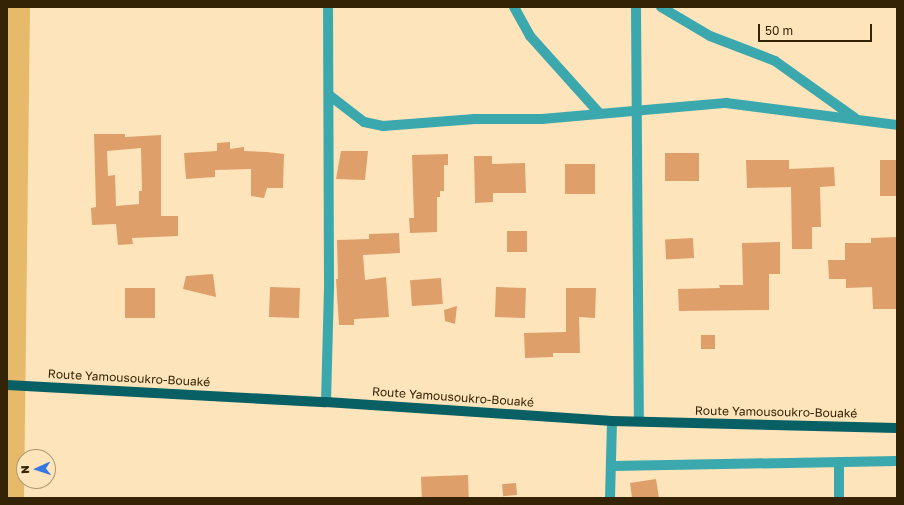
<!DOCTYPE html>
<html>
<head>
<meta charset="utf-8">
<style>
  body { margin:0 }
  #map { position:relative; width:904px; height:505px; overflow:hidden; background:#fee4ba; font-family:"Golos Text",sans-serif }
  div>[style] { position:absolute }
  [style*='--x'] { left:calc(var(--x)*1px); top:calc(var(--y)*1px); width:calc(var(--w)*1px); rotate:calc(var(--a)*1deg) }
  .green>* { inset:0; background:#e7b96a }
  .building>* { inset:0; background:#df9f6b; transform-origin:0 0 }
  .minor>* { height:10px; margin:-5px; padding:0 5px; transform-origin:5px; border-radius:5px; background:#3ba8ae }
  .primary>* { height:10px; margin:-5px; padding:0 5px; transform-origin:5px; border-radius:5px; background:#096064 }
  span { translate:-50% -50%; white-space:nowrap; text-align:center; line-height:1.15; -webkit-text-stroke:4px #fee4ba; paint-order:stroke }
  .street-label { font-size:12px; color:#342405 }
  .frame { position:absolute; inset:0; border:8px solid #342405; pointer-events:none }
  .north { position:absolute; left:16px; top:449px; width:40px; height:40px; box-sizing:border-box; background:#fee4ba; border:1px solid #ad9772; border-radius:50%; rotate:267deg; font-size:11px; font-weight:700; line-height:16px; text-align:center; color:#342405 }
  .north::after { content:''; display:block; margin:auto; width:14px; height:18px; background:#3478e5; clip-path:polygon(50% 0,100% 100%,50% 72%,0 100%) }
  .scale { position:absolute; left:758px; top:24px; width:114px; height:18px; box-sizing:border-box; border:2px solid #342405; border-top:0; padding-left:5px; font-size:12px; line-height:14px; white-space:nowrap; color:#342405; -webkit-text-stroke:3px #fee4ba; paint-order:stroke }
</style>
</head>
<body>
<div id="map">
  <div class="green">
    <i style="clip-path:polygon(7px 7px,30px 7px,24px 498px,7px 498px)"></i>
  </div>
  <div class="building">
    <i style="clip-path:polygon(evenodd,94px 134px,125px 134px,125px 137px,161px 135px,161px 216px,178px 216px,178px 236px,132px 238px,133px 244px,118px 245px,116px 224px,92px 225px,91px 208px,96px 207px,94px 134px,141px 148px,142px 191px,139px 191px,139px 204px,116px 206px,115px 175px,108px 176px,107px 151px,141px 148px)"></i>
    <i style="clip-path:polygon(230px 142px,230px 149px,244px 147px,244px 151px,267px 152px,284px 154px,283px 188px,267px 188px,264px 198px,251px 196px,251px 169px,215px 170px,215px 177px,186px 179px,184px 153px,217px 151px,217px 143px)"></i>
    <i style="clip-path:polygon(341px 151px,368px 151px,365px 180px,336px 179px)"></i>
    <i style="left:665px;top:153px;width:34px;height:28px"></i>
    <i style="clip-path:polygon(448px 154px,448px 165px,444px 165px,444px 191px,440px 191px,440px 197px,437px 197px,437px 232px,410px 233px,409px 218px,414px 218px,412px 155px)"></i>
    <i style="clip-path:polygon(474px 156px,492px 156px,492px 164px,525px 163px,526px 193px,493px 193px,493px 202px,475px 203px)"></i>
    <i style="clip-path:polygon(746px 160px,789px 160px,789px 169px,834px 167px,835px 186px,820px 187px,821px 227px,812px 227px,812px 249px,792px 249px,791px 187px,747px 188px)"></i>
    <i style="left:897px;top:160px;width:36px;height:17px;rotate:90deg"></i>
    <i style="left:565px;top:164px;width:30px;height:30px"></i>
    <i style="left:507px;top:231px;width:20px;height:21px"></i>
    <i style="clip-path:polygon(399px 233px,400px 253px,363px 255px,365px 280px,386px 277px,389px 317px,354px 319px,354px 325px,339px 325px,336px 279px,338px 279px,337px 240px,369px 239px,369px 234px)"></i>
    <i style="clip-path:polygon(897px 237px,897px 309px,873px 309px,872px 287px,846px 288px,846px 279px,829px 279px,828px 260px,845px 260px,845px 243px,871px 243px,871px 238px)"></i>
    <i style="left:693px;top:238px;width:20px;height:28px;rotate:87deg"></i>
    <i style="clip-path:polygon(780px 242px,780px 274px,769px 274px,769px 310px,679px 311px,678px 289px,720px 288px,719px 285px,743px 285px,742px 243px)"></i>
    <i style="clip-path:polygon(213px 274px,216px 297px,183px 289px,186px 276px)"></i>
    <i style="left:441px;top:278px;width:26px;height:31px;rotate:86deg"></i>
    <i style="left:270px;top:287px;width:30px;height:30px;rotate:2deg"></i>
    <i style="left:496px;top:287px;width:30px;height:30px;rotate:2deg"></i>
    <i style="left:125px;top:288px;width:30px;height:30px"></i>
    <i style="clip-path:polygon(566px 288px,596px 288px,595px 318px,579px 317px,580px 353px,553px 353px,553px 357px,525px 358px,524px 333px,566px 332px)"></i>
    <i style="clip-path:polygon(457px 306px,455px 324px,445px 321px,444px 310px)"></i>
    <i style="left:701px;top:335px;width:14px;height:14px"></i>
    <i style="left:468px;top:475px;width:23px;height:47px;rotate:88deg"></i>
    <i style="clip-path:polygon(656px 479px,659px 498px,632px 498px,630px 483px)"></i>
    <i style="left:516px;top:483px;width:12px;height:14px;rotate:85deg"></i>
  </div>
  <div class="minor">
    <i style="--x:514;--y:7;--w:33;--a:61"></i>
    <i style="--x:530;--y:36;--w:103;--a:48.1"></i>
    <i style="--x:636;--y:7;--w:414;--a:89.6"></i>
    <i style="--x:661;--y:7;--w:57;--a:30.6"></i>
    <i style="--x:710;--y:36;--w:70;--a:21"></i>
    <i style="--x:775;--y:61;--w:98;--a:35.5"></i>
    <i style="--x:329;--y:95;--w:44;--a:37.6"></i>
    <i style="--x:364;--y:122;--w:19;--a:12"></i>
    <i style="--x:383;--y:126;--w:92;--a:-4.4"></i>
    <i style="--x:475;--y:119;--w:67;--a:0"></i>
    <i style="--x:542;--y:119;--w:185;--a:-5"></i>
    <i style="--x:726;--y:103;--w:172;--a:7.3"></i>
    <i style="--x:326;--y:402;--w:118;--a:-88.5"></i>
    <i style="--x:329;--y:284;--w:277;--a:-90.2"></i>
    <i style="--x:612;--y:466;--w:285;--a:-1"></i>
    <i style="--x:610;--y:498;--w:77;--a:-88.5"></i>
    <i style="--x:839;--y:498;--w:36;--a:-90"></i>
  </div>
  <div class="primary">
    <i style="--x:7;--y:385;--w:319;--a:3.1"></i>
    <i style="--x:326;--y:402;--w:287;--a:3.8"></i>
    <i style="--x:612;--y:421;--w:285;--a:1.4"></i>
  </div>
  <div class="street-label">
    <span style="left:129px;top:378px;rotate:3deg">Route Yamousoukro-Bouaké</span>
    <span style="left:453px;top:397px;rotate:4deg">Route Yamousoukro-Bouaké</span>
    <span style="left:776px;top:412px;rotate:1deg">Route Yamousoukro-Bouaké</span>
  </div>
  <div class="frame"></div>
  <div class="north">N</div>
  <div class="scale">50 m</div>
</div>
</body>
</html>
